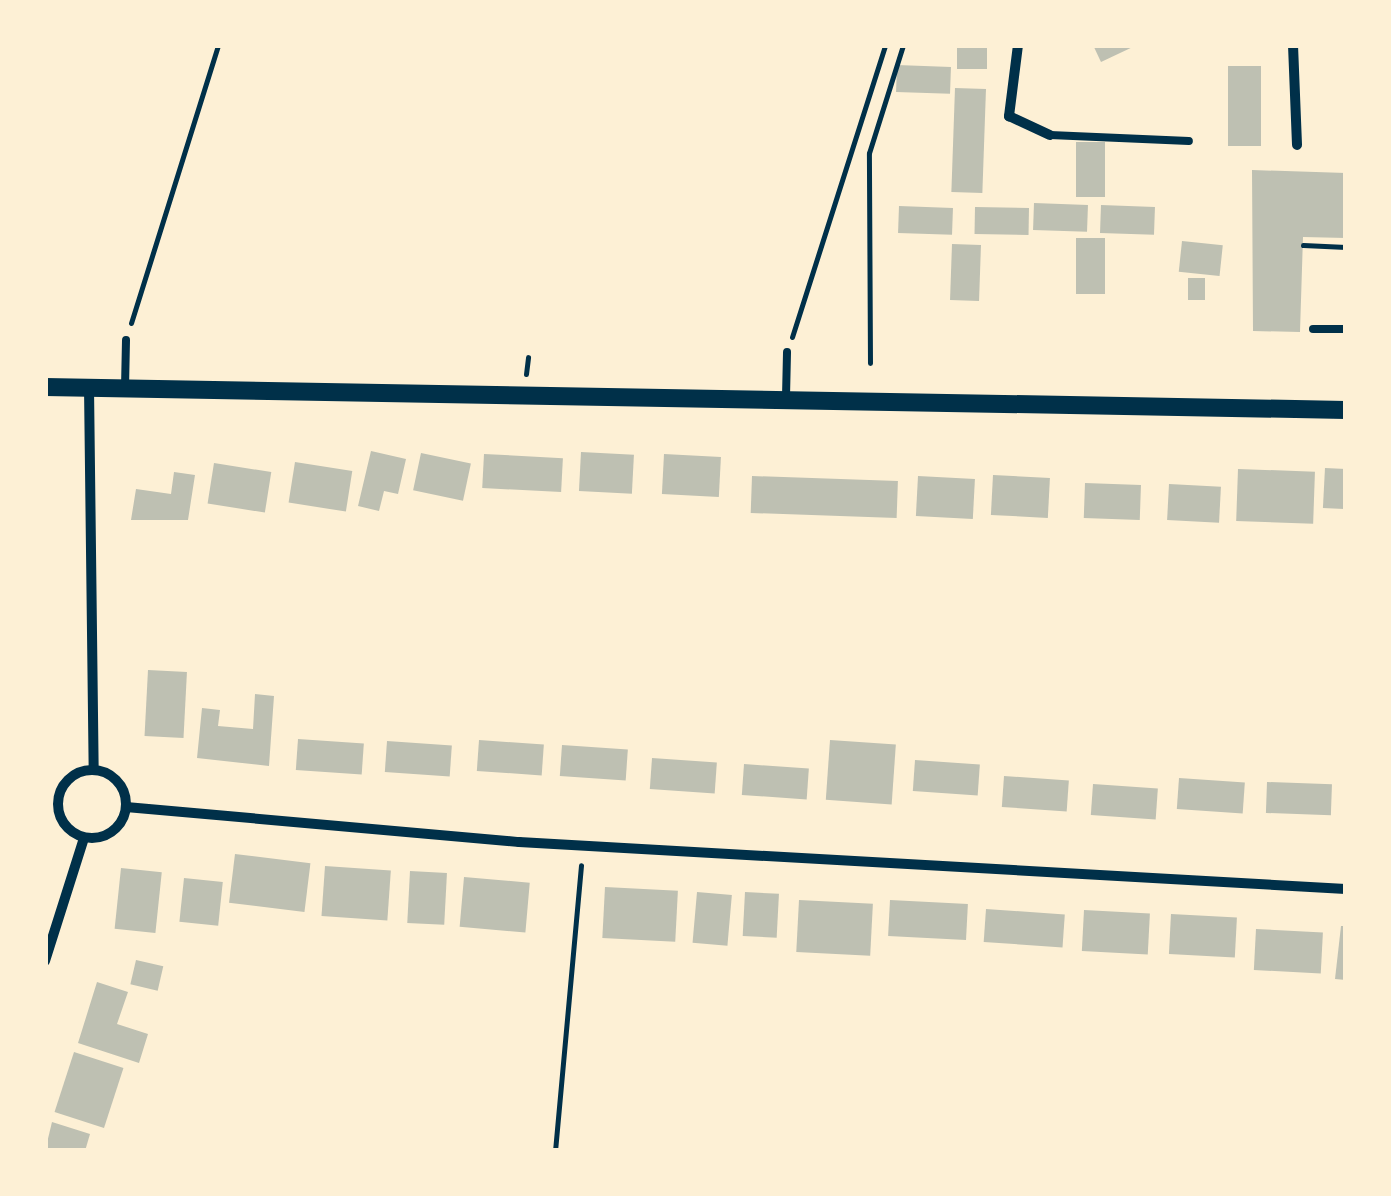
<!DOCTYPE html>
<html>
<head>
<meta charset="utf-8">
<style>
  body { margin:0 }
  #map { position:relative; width:1391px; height:1196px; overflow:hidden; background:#fdf0d5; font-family:Quicksand,sans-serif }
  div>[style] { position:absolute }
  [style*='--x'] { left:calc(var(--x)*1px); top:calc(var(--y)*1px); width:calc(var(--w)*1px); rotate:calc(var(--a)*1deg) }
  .building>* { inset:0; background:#bec0b2; transform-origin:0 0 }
  .path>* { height:5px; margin:-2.5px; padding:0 2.5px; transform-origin:2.5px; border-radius:2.5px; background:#003049 }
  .service>* { height:8px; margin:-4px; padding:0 4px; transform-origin:4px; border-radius:4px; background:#003049 }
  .minor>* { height:10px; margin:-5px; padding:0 5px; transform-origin:5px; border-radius:5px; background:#003049 }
  .minor>.ring { margin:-5px; padding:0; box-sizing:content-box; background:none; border:10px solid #003049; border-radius:50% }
  .tertiary>* { height:18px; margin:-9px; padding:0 9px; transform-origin:9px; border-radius:9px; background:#003049 }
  span { translate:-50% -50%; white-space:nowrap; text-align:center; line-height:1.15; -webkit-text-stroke:10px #fdf0d5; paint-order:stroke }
  .frame { position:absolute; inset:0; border:48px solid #fdf0d5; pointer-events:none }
</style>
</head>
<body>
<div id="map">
  <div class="building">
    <i style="left:957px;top:45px;width:30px;height:24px"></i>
    <i style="clip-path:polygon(1093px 45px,1137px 45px,1101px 62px)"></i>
    <i style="left:897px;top:65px;width:54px;height:27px;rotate:2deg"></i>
    <i style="left:1228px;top:66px;width:33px;height:80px"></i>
    <i style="left:955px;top:88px;width:31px;height:104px;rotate:2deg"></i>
    <i style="left:1076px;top:142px;width:29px;height:55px"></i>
    <i style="clip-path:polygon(1252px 170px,1346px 173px,1346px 238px,1303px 237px,1300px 332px,1253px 331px)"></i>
    <i style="left:1034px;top:203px;width:54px;height:27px;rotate:2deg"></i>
    <i style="left:1101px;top:205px;width:54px;height:28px;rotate:2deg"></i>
    <i style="left:899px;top:206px;width:54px;height:27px;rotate:2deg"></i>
    <i style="left:975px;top:207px;width:54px;height:27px;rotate:1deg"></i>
    <i style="left:1076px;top:238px;width:29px;height:56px"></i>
    <i style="left:1182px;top:241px;width:41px;height:31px;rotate:6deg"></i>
    <i style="left:952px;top:244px;width:29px;height:56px;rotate:2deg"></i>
    <i style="left:1188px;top:278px;width:17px;height:22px"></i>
    <i style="clip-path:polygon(371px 451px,406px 459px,398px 494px,384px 491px,379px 511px,358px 506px)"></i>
    <i style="left:581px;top:452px;width:53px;height:39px;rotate:3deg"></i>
    <i style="left:421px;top:453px;width:51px;height:38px;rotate:12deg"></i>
    <i style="left:484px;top:454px;width:79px;height:34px;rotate:3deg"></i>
    <i style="left:664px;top:454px;width:57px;height:40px;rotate:3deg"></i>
    <i style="left:295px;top:462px;width:58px;height:41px;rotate:9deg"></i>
    <i style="left:214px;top:463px;width:58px;height:41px;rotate:9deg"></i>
    <i style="left:1325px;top:468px;width:21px;height:40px;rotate:3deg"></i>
    <i style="left:1238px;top:469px;width:77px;height:52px;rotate:2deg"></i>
    <i style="clip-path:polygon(174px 472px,195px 475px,188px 520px,131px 520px,136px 489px,171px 494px)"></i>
    <i style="left:993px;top:475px;width:57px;height:40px;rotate:3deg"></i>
    <i style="left:752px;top:476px;width:146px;height:37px;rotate:2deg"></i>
    <i style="left:918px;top:476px;width:57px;height:40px;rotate:3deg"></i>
    <i style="left:1085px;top:483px;width:56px;height:35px;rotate:2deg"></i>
    <i style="left:1169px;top:484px;width:52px;height:36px;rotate:3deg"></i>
    <i style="left:148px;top:670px;width:39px;height:66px;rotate:3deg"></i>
    <i style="clip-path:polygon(255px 694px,274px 696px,269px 766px,197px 758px,202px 708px,220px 710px,218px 726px,253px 729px)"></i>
    <i style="left:298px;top:739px;width:66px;height:31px;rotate:4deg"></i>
    <i style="left:479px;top:740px;width:65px;height:31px;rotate:4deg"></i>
    <i style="left:830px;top:740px;width:66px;height:60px;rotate:4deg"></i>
    <i style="left:387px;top:741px;width:65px;height:31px;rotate:4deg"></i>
    <i style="left:562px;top:745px;width:66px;height:31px;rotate:4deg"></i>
    <i style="left:652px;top:758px;width:65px;height:31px;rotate:4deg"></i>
    <i style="left:915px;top:760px;width:65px;height:31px;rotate:4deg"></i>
    <i style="left:744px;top:764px;width:65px;height:31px;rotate:4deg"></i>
    <i style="left:1004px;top:776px;width:65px;height:31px;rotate:4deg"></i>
    <i style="left:1179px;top:778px;width:66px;height:31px;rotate:4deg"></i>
    <i style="left:1267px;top:782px;width:65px;height:31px;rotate:2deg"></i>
    <i style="left:1093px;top:784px;width:65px;height:31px;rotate:4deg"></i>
    <i style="left:235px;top:854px;width:76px;height:49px;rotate:7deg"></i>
    <i style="left:325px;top:866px;width:66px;height:50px;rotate:4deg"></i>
    <i style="left:121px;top:868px;width:41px;height:61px;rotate:6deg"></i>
    <i style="left:410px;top:871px;width:37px;height:52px;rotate:3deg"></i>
    <i style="left:464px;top:877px;width:66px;height:50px;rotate:5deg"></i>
    <i style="left:184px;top:878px;width:39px;height:44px;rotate:6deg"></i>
    <i style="left:605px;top:887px;width:73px;height:51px;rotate:3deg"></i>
    <i style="left:697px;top:892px;width:35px;height:51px;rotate:5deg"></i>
    <i style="left:745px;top:892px;width:34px;height:44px;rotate:3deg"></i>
    <i style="left:799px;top:900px;width:74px;height:52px;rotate:3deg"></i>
    <i style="left:890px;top:900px;width:78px;height:36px;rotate:3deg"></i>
    <i style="left:986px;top:909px;width:79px;height:33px;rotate:4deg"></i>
    <i style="left:1084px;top:910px;width:66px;height:41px;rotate:3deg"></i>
    <i style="left:1171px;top:914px;width:66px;height:40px;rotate:3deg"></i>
    <i style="clip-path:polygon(1341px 926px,1346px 926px,1346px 980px,1335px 979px)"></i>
    <i style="left:1256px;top:929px;width:67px;height:41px;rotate:3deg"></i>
    <i style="left:136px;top:960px;width:28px;height:25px;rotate:13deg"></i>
    <i style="clip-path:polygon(97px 982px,128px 992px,117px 1024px,148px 1034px,139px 1063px,78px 1043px)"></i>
    <i style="left:74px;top:1052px;width:52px;height:63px;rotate:18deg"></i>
    <i style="clip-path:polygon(52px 1122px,90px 1134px,85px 1151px,45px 1151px)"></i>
  </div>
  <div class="path">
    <i style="--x:1303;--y:245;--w:43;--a:2.7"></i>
    <i style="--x:131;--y:323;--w:291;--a:-72.6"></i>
    <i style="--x:792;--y:337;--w:306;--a:-72.3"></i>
    <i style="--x:870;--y:363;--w:210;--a:-90.3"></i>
    <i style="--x:869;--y:153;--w:113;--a:-72.5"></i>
    <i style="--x:526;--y:374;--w:17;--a:-83"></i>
    <i style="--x:555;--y:1151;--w:287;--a:-84.8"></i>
  </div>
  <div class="service">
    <i style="--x:1050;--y:135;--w:139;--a:2.5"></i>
    <i style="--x:1313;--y:329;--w:33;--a:0"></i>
    <i style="--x:125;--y:388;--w:48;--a:-88.8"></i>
    <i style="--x:786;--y:397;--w:45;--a:-88.7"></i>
  </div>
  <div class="minor">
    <i style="--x:1018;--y:45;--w:72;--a:97.2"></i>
    <i style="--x:1009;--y:116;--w:45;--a:24.9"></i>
    <i style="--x:1293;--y:45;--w:100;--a:87.7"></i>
    <i style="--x:89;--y:387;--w:383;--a:89.3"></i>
    <i class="ring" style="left:58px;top:770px;width:58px;height:58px"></i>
    <i style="--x:126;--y:807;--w:395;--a:5.1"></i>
    <i style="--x:519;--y:842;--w:828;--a:3.25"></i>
    <i style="--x:45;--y:961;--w:129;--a:-72.4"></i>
  </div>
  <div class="tertiary">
    <i style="--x:45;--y:387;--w:1301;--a:1.01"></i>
  </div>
  <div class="frame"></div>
</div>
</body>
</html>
